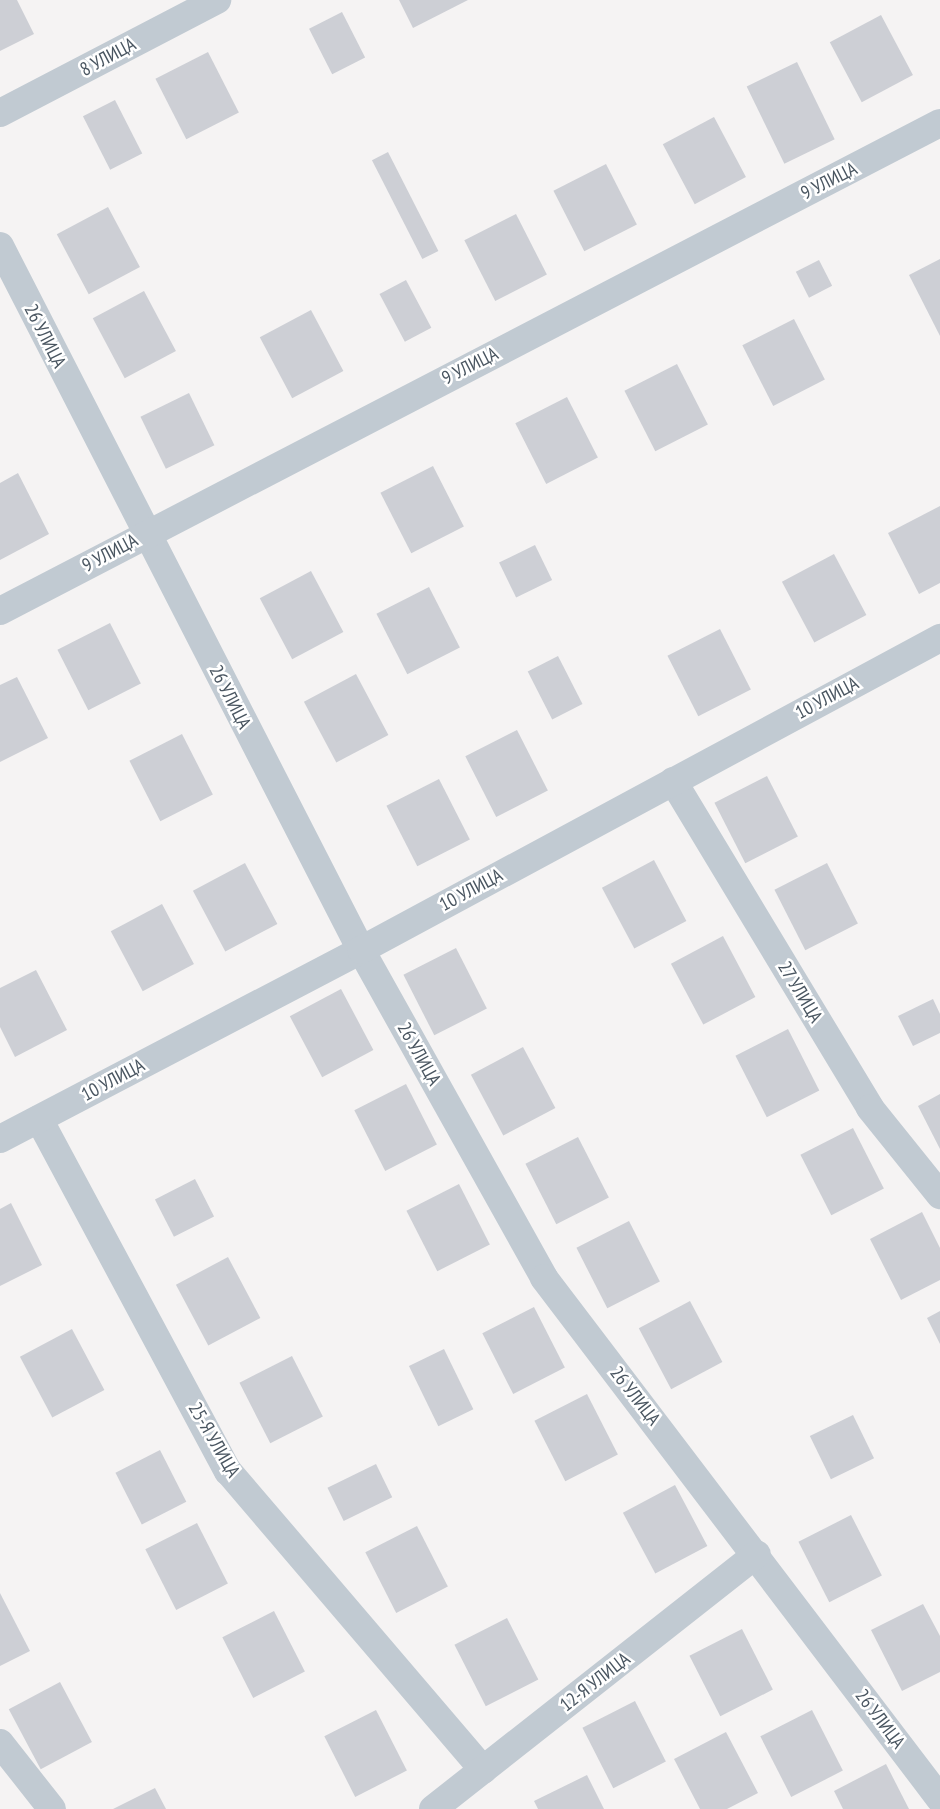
<!DOCTYPE html>
<html>
<head>
<meta charset="utf-8">
<style>
  body { margin:0 }
  #map { position:relative; width:940px; height:1809px; overflow:hidden; background:#f5f3f3; font-family:"PT Sans Narrow",sans-serif }
  div>[style] { position:absolute }
  [style*='--x'] { left:calc(var(--x)*1px); top:calc(var(--y)*1px); width:calc(var(--w)*1px); rotate:calc(var(--a)*1deg) }
  .building>* { inset:0; background:#cdcfd5; transform-origin:0 0 }
  .minor>* { height:28px; margin:-14px; padding:0 14px; transform-origin:14px; border-radius:14px; background:#c1cad2 }
  span { translate:-50% -50%; white-space:nowrap; text-align:center; line-height:1.15; -webkit-text-stroke:5px #fff; paint-order:stroke }
  .street-label { font-size:19px; color:#4a5661 }
</style>
</head>
<body>
<div id="map">
  <div class="building">
    <i style="clip-path:polygon(0 0,17px 0,34px 34px,0 51px)"></i>
    <i style="clip-path:polygon(399px 0,468px 0,413px 28px)"></i>
    <i style="left:342px;top:12px;width:51px;height:37px;rotate:63deg"></i>
    <i style="left:881px;top:15px;width:68px;height:58px;rotate:62deg"></i>
    <i style="left:208px;top:52px;width:68px;height:59px;rotate:63deg"></i>
    <i style="left:797px;top:62px;width:86px;height:56px;rotate:64deg"></i>
    <i style="left:115px;top:100px;width:60px;height:36px;rotate:63deg"></i>
    <i style="left:714px;top:117px;width:68px;height:58px;rotate:62deg"></i>
    <i style="left:388px;top:152px;width:111px;height:18px;rotate:63deg"></i>
    <i style="left:606px;top:164px;width:68px;height:59px;rotate:63deg"></i>
    <i style="left:108px;top:207px;width:68px;height:58px;rotate:62deg"></i>
    <i style="left:516px;top:214px;width:68px;height:58px;rotate:63deg"></i>
    <i style="clip-path:polygon(940px 259px,940px 336px,909px 275px)"></i>
    <i style="left:819px;top:260px;width:29px;height:26px;rotate:63deg"></i>
    <i style="left:406px;top:280px;width:54px;height:30px;rotate:62deg"></i>
    <i style="left:144px;top:291px;width:68px;height:58px;rotate:62deg"></i>
    <i style="left:311px;top:310px;width:69px;height:58px;rotate:62deg"></i>
    <i style="left:794px;top:319px;width:68px;height:58px;rotate:63deg"></i>
    <i style="left:677px;top:364px;width:68px;height:59px;rotate:63deg"></i>
    <i style="left:189px;top:393px;width:58px;height:54px;rotate:64deg"></i>
    <i style="left:567px;top:397px;width:68px;height:58px;rotate:63deg"></i>
    <i style="left:433px;top:466px;width:68px;height:59px;rotate:63deg"></i>
    <i style="clip-path:polygon(18px 473px,49px 534px,0 560px,0 483px)"></i>
    <i style="clip-path:polygon(940px 506px,940px 583px,919px 594px,888px 533px)"></i>
    <i style="left:535px;top:545px;width:39px;height:40px;rotate:64deg"></i>
    <i style="left:834px;top:554px;width:69px;height:59px;rotate:62deg"></i>
    <i style="left:311px;top:571px;width:69px;height:58px;rotate:62deg"></i>
    <i style="left:429px;top:587px;width:68px;height:59px;rotate:63deg"></i>
    <i style="left:110px;top:623px;width:68px;height:59px;rotate:63deg"></i>
    <i style="left:720px;top:629px;width:68px;height:59px;rotate:63deg"></i>
    <i style="left:558px;top:656px;width:54px;height:34px;rotate:63deg"></i>
    <i style="left:356px;top:674px;width:69px;height:59px;rotate:62deg"></i>
    <i style="clip-path:polygon(17px 677px,48px 738px,0 762px,0 685px)"></i>
    <i style="left:517px;top:730px;width:68px;height:58px;rotate:63deg"></i>
    <i style="left:182px;top:734px;width:68px;height:59px;rotate:63deg"></i>
    <i style="left:767px;top:776px;width:68px;height:59px;rotate:63deg"></i>
    <i style="left:439px;top:779px;width:68px;height:59px;rotate:63deg"></i>
    <i style="left:654px;top:860px;width:69px;height:59px;rotate:62deg"></i>
    <i style="left:245px;top:863px;width:69px;height:59px;rotate:62deg"></i>
    <i style="left:827px;top:863px;width:68px;height:59px;rotate:63deg"></i>
    <i style="left:162px;top:904px;width:68px;height:58px;rotate:62deg"></i>
    <i style="left:723px;top:936px;width:69px;height:59px;rotate:62deg"></i>
    <i style="left:456px;top:948px;width:68px;height:59px;rotate:63deg"></i>
    <i style="clip-path:polygon(36px 970px,67px 1030px,15px 1057px,0 1027px,0 988px)"></i>
    <i style="left:341px;top:989px;width:69px;height:58px;rotate:62deg"></i>
    <i style="clip-path:polygon(933px 999px,940px 1014px,940px 1033px,913px 1046px,898px 1016px)"></i>
    <i style="left:788px;top:1029px;width:69px;height:59px;rotate:63deg"></i>
    <i style="left:523px;top:1047px;width:69px;height:59px;rotate:62deg"></i>
    <i style="left:406px;top:1084px;width:68px;height:58px;rotate:63deg"></i>
    <i style="clip-path:polygon(940px 1094px,940px 1149px,918px 1106px)"></i>
    <i style="left:853px;top:1128px;width:68px;height:59px;rotate:63deg"></i>
    <i style="left:578px;top:1137px;width:68px;height:59px;rotate:63deg"></i>
    <i style="left:195px;top:1179px;width:42px;height:45px;rotate:63deg"></i>
    <i style="left:459px;top:1184px;width:68px;height:59px;rotate:63deg"></i>
    <i style="clip-path:polygon(11px 1203px,42px 1265px,0 1286px,0 1209px)"></i>
    <i style="clip-path:polygon(922px 1212px,940px 1248px,940px 1280px,901px 1300px,870px 1239px)"></i>
    <i style="left:629px;top:1221px;width:68px;height:59px;rotate:63deg"></i>
    <i style="left:228px;top:1257px;width:69px;height:59px;rotate:62deg"></i>
    <i style="left:690px;top:1301px;width:69px;height:58px;rotate:62deg"></i>
    <i style="left:534px;top:1307px;width:68px;height:58px;rotate:63deg"></i>
    <i style="clip-path:polygon(940px 1311px,940px 1344px,927px 1318px)"></i>
    <i style="left:72px;top:1329px;width:69px;height:59px;rotate:62deg"></i>
    <i style="left:444px;top:1349px;width:67px;height:39px;rotate:64deg"></i>
    <i style="left:292px;top:1356px;width:68px;height:59px;rotate:63deg"></i>
    <i style="left:587px;top:1394px;width:68px;height:59px;rotate:63deg"></i>
    <i style="left:853px;top:1415px;width:48px;height:48px;rotate:64deg"></i>
    <i style="left:160px;top:1450px;width:58px;height:50px;rotate:63deg"></i>
    <i style="left:376px;top:1464px;width:37px;height:54px;rotate:64deg"></i>
    <i style="left:675px;top:1485px;width:69px;height:59px;rotate:62deg"></i>
    <i style="left:851px;top:1515px;width:68px;height:59px;rotate:63deg"></i>
    <i style="left:197px;top:1523px;width:68px;height:58px;rotate:63deg"></i>
    <i style="left:417px;top:1526px;width:68px;height:58px;rotate:63deg"></i>
    <i style="clip-path:polygon(0 1593px,30px 1651px,0 1666px)"></i>
    <i style="clip-path:polygon(923px 1604px,940px 1636px,940px 1672px,902px 1691px,871px 1630px)"></i>
    <i style="left:274px;top:1611px;width:68px;height:58px;rotate:63deg"></i>
    <i style="left:507px;top:1618px;width:69px;height:59px;rotate:63deg"></i>
    <i style="left:742px;top:1629px;width:68px;height:59px;rotate:63deg"></i>
    <i style="left:60px;top:1682px;width:68px;height:58px;rotate:62deg"></i>
    <i style="left:635px;top:1701px;width:68px;height:59px;rotate:63deg"></i>
    <i style="left:376px;top:1710px;width:68px;height:58px;rotate:63deg"></i>
    <i style="left:812px;top:1710px;width:68px;height:58px;rotate:63deg"></i>
    <i style="clip-path:polygon(726px 1732px,758px 1793px,727px 1809px,700px 1809px,674px 1759px)"></i>
    <i style="clip-path:polygon(886px 1764px,909px 1809px,843px 1809px,834px 1791px)"></i>
    <i style="clip-path:polygon(587px 1775px,604px 1809px,538px 1809px,534px 1801px)"></i>
    <i style="clip-path:polygon(155px 1788px,166px 1809px,113px 1809px)"></i>
  </div>
  <div class="minor">
    <i style="--x:0;--y:113;--w:245;--a:-27.5"></i>
    <i style="--x:0;--y:246;--w:791;--a:62.85"></i>
    <i style="--x:361;--y:950;--w:376;--a:60.8"></i>
    <i style="--x:544;--y:1278;--w:654;--a:52.76"></i>
    <i style="--x:0;--y:611;--w:1059;--a:-27.44"></i>
    <i style="--x:673;--y:781;--w:382;--a:58.9"></i>
    <i style="--x:870;--y:1108;--w:112;--a:51.2"></i>
    <i style="--x:39;--y:1119;--w:400;--a:61.8"></i>
    <i style="--x:228;--y:1471;--w:393;--a:49.5"></i>
    <i style="--x:0;--y:1139;--w:407;--a:-27.6"></i>
    <i style="--x:361;--y:950;--w:658;--a:-28.32"></i>
    <i style="--x:0;--y:1743;--w:84;--a:51.8"></i>
    <i style="--x:433;--y:1809;--w:412;--a:-38.2"></i>
  </div>
  <div class="street-label">
    <span style="left:108px;top:57px;rotate:-28deg">8 УЛИЦА</span>
    <span style="left:829px;top:181px;rotate:-27deg">9 УЛИЦА</span>
    <span style="left:45px;top:336px;rotate:63deg">26 УЛИЦА</span>
    <span style="left:470px;top:366px;rotate:-27deg">9 УЛИЦА</span>
    <span style="left:110px;top:553px;rotate:-28deg">9 УЛИЦА</span>
    <span style="left:230px;top:697px;rotate:63deg">26 УЛИЦА</span>
    <span style="left:827px;top:698px;rotate:-28deg">10 УЛИЦА</span>
    <span style="left:471px;top:890px;rotate:-28deg">10 УЛИЦА</span>
    <span style="left:800px;top:992px;rotate:59deg">27 УЛИЦА</span>
    <span style="left:419px;top:1054px;rotate:61deg">26 УЛИЦА</span>
    <span style="left:113px;top:1080px;rotate:-28deg">10 УЛИЦА</span>
    <span style="left:635px;top:1396px;rotate:52deg">26 УЛИЦА</span>
    <span style="left:214px;top:1440px;rotate:60deg">25-Я УЛИЦА</span>
    <span style="left:595px;top:1682px;rotate:-38deg">12-Я УЛИЦА</span>
    <span style="left:880px;top:1719px;rotate:53deg">26 УЛИЦА</span>
  </div>
</div>
</body>
</html>
